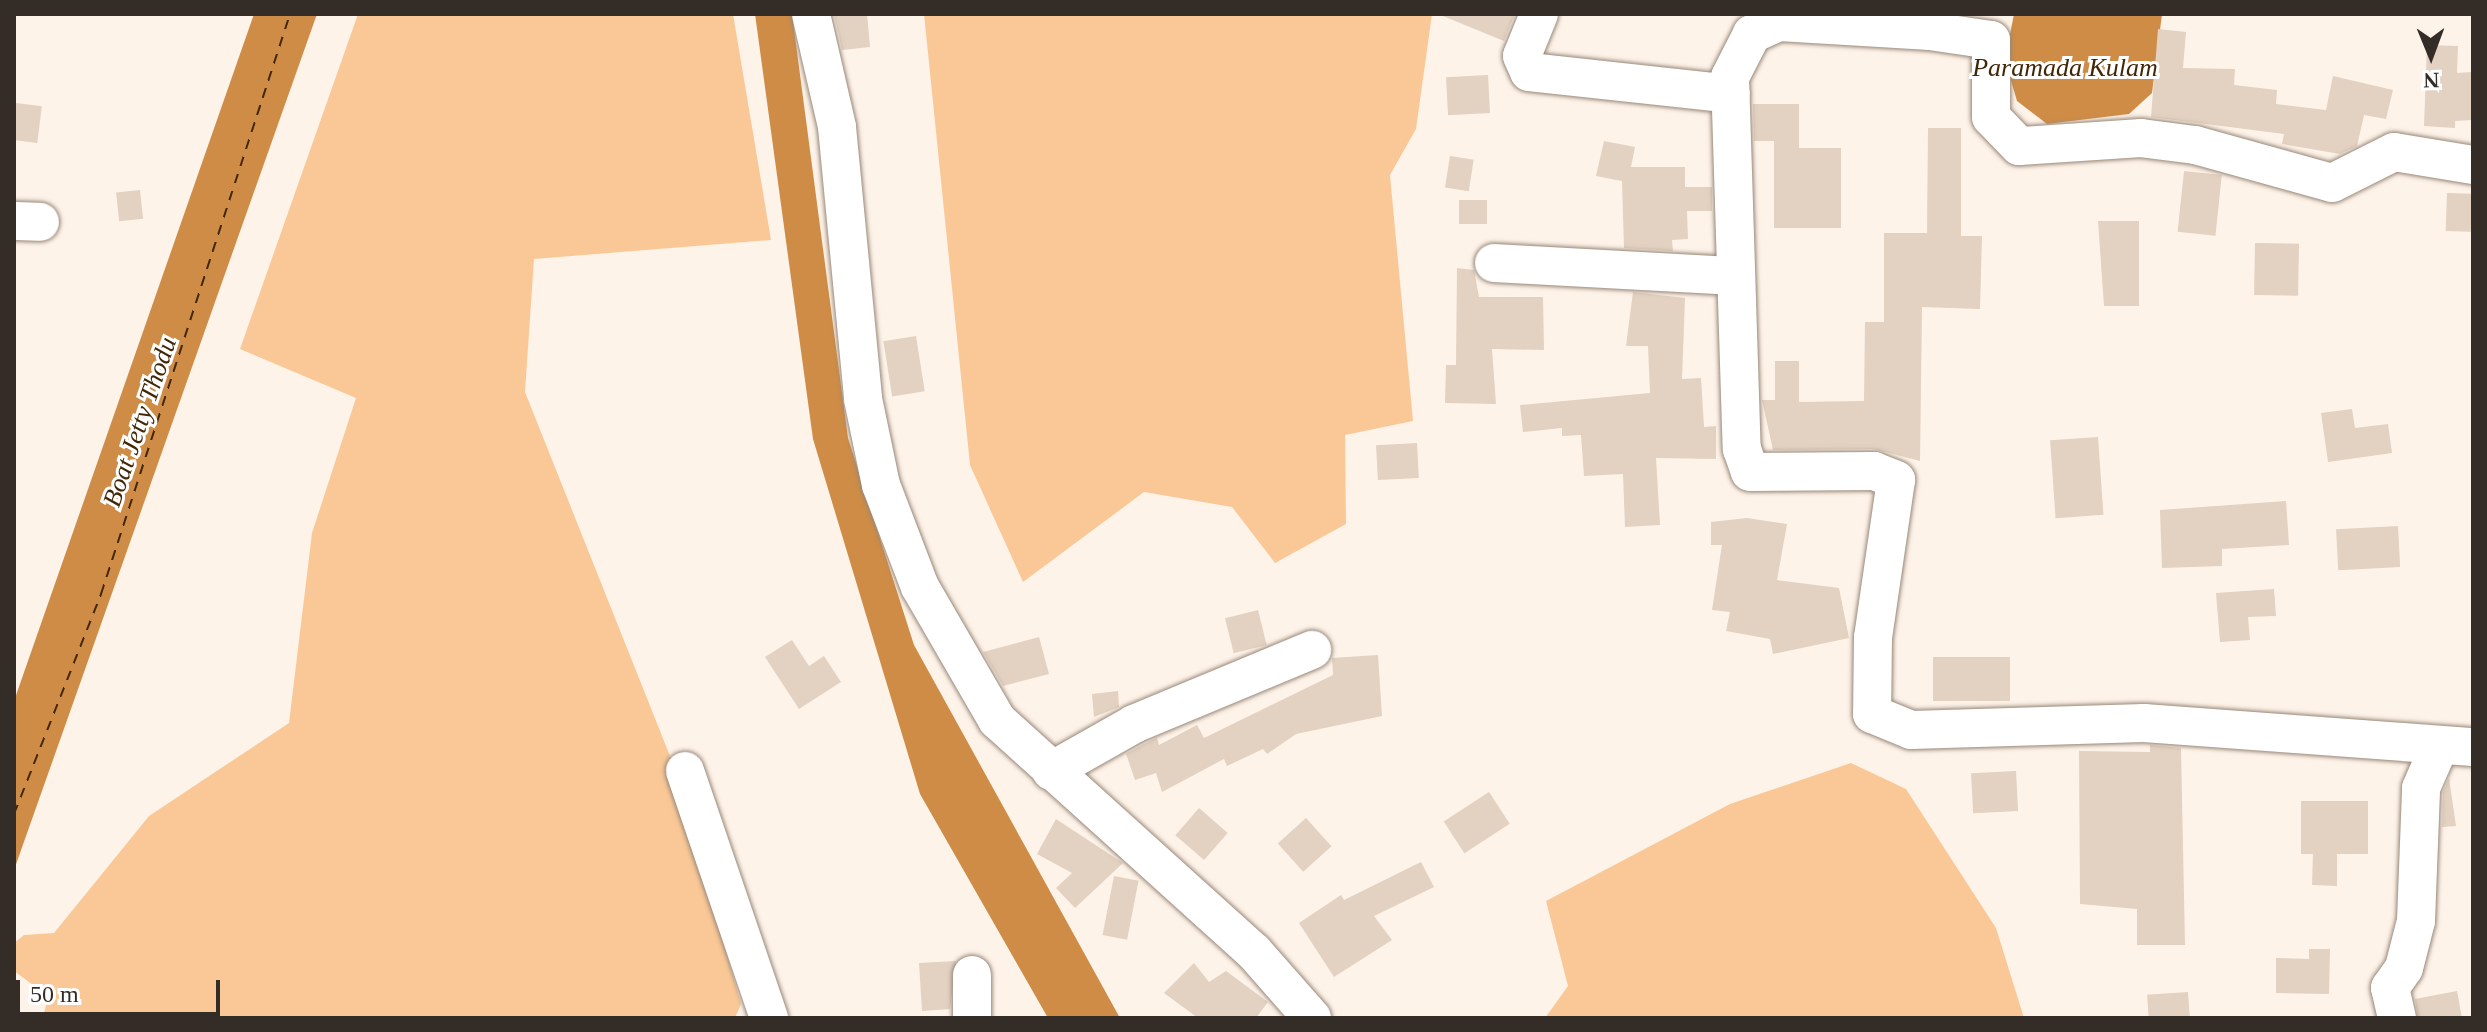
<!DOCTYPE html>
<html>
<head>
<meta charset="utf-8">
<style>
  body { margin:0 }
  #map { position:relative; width:2487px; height:1032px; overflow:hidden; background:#fef3e9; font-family:Georgia,serif }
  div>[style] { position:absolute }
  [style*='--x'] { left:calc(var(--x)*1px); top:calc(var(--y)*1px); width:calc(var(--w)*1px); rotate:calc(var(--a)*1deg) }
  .green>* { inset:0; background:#fac897 }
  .water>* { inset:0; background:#cf8c46 }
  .ferry>* { height:2px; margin-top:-1px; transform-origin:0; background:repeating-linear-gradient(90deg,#422707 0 10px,transparent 0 18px) }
  .building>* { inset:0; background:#e3d1c1; transform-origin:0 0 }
  .roads { filter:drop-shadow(0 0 2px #988778) drop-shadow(0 0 2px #988778) }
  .minor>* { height:38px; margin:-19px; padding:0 19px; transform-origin:19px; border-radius:19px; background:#fff }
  span { translate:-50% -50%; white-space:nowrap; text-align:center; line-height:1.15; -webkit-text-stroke:6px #fff; paint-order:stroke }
  .water-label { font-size:26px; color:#422707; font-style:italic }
  .frame { position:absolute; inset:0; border:16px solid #342d27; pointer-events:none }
  .north { position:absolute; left:2391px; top:16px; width:80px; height:80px; -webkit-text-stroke:6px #fff; paint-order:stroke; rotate:179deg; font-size:22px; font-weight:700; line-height:32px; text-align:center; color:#342d27 }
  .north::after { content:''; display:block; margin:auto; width:28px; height:36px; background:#342d27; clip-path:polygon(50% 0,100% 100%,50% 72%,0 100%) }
  .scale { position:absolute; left:16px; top:980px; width:204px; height:36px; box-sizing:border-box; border:4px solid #342d27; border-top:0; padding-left:10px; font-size:24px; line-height:28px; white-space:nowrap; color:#342d27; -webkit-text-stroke:6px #fff; paint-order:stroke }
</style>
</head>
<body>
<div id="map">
  <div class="green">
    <i style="clip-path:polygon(358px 14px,733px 14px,771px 240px,534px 259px,525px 392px,670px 756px,741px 1004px,735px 1018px,43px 1018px,48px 996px,14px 971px,14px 943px,24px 935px,54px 933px,149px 816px,289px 723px,312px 533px,356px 398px,240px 349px)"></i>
    <i style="clip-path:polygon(924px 14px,1432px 14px,1416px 129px,1390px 175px,1413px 421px,1345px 435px,1346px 524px,1275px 563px,1232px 507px,1144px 492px,1023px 582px,970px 465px)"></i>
    <i style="clip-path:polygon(1851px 763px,1906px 789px,1996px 928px,2024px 1018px,1545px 1018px,1568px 986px,1546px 901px,1730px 804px)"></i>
  </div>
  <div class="water">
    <i style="clip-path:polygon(254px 14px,317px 14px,14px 870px,14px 701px)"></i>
    <i style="clip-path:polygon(755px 14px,792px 14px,848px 438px,914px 645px,1120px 1018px,1048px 1018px,920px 794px,813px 439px)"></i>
    <i style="clip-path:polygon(2014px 14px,2162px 14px,2152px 93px,2129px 114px,2047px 124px,2017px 101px,2005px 60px)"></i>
  </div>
  <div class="ferry">
    <i style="--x:14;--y:814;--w:237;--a:-68.4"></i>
    <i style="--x:101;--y:594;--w:610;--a:-71.95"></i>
  </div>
  <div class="building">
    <i style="clip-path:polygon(834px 14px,867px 14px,870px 47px,842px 50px)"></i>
    <i style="clip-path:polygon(1438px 14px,1515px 14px,1504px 41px)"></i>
    <i style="clip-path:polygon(2158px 29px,2186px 32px,2183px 68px,2235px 69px,2234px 85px,2277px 90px,2276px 104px,2326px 110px,2333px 76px,2393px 90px,2386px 119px,2364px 115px,2357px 146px,2340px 154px,2282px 144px,2284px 134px,2151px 117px)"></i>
    <i style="clip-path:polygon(2427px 45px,2458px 46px,2457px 73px,2473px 72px,2473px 120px,2455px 121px,2455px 128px,2424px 126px)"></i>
    <i style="left:1488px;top:75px;width:38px;height:42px;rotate:87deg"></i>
    <i style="left:16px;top:103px;width:26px;height:37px;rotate:7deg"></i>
    <i style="clip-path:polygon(1753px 104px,1799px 104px,1799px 148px,1841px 148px,1841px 228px,1774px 228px,1774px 141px,1754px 141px)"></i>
    <i style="clip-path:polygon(1928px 128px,1961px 128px,1961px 236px,1982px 236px,1980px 309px,1922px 307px,1920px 461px,1874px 449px,1773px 450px,1762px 400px,1775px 400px,1775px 361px,1799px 361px,1799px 402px,1864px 401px,1865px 322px,1884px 322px,1884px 233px,1927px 233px)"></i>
    <i style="clip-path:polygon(1604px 141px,1635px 147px,1631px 167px,1685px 167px,1685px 187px,1712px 187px,1712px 211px,1687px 211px,1688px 239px,1672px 240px,1673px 251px,1624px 248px,1622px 181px,1596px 176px)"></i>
    <i style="left:1450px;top:156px;width:24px;height:32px;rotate:9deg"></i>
    <i style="left:2184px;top:171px;width:38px;height:61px;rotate:6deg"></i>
    <i style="left:140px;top:190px;width:29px;height:24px;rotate:84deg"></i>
    <i style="left:2447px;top:193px;width:25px;height:38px;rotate:2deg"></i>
    <i style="left:1459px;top:200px;width:28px;height:24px"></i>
    <i style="clip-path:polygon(2098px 221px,2139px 221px,2139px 306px,2104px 306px)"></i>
    <i style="left:2255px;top:243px;width:44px;height:52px;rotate:1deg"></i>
    <i style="clip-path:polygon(1457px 268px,1474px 270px,1479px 297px,1543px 297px,1544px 350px,1492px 349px,1496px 404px,1445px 403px,1446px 365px,1456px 365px)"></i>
    <i style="clip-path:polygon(1633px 292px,1685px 298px,1682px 379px,1701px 378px,1704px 427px,1716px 426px,1716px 459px,1656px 458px,1660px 525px,1625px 527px,1623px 474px,1584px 476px,1581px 435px,1562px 436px,1562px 428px,1523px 432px,1520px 405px,1650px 393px,1648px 346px,1626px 346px)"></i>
    <i style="left:916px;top:336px;width:56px;height:33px;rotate:81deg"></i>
    <i style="clip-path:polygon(2352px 409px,2355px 428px,2388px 424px,2392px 453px,2328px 462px,2321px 413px)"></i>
    <i style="left:2098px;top:437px;width:78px;height:48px;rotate:86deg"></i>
    <i style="left:1417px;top:443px;width:35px;height:41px;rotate:87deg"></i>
    <i style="clip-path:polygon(2286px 501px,2289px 545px,2222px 549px,2222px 566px,2162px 568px,2160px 510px)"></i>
    <i style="clip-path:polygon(1747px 518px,1787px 524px,1777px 580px,1839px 588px,1849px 638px,1773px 654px,1770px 639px,1726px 631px,1730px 612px,1712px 610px,1722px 545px,1711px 545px,1711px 522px)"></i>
    <i style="left:2398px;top:526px;width:41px;height:62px;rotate:87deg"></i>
    <i style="clip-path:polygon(2274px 589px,2276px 616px,2248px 617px,2250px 640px,2220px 642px,2216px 593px)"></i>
    <i style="left:1258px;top:610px;width:36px;height:34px;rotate:76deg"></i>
    <i style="clip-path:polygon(1039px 637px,1049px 674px,1003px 686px,983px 652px)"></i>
    <i style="clip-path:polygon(792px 640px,809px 666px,824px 656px,841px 682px,799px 709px,765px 657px)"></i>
    <i style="clip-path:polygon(1378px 655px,1382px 716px,1296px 734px,1267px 754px,1263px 749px,1227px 766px,1224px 759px,1162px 792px,1156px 773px,1135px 780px,1126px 754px,1144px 744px,1157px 738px,1159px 745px,1197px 725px,1204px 738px,1333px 675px,1332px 658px)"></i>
    <i style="left:2010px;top:657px;width:44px;height:77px;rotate:90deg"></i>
    <i style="clip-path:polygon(1118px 691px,1119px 707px,1094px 717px,1092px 694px)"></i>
    <i style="clip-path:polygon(2150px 745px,2181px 748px,2185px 945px,2137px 945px,2137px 909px,2080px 904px,2079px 751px,2150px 752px)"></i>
    <i style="left:2016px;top:771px;width:40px;height:45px;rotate:87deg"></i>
    <i style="clip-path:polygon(2449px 778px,2456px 826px,2442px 827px,2443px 793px)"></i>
    <i style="left:1489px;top:792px;width:38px;height:54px;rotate:57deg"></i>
    <i style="clip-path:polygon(2301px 801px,2368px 801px,2368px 854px,2337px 854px,2337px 886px,2312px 885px,2313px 854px,2301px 854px)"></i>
    <i style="left:1199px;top:808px;width:38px;height:36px;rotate:41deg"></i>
    <i style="left:1306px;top:818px;width:38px;height:38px;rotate:48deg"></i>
    <i style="clip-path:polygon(1056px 819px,1123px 863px,1075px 908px,1056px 888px,1072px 873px,1037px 854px)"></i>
    <i style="clip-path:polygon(1421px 862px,1434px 887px,1374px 916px,1392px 940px,1334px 977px,1299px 923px,1341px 895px,1344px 900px)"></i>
    <i style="left:1114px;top:876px;width:25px;height:60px;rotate:11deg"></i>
    <i style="clip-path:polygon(2309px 949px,2330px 949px,2329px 994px,2276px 993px,2276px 958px,2309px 959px)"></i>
    <i style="clip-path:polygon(956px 961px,950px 1009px,922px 1011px,919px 963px)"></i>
    <i style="clip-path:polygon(1194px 963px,1209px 982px,1226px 971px,1268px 1002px,1256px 1018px,1198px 1018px,1164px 993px)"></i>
    <i style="clip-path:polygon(2457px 991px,2462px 1018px,2418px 1018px,2415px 999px)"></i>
    <i style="left:2188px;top:992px;width:26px;height:41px;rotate:86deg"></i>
  </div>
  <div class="roads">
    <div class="minor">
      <i style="--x:811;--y:14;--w:116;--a:77"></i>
      <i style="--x:837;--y:127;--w:273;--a:84.5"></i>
      <i style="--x:863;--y:399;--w:88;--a:78.2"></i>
      <i style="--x:881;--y:485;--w:109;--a:69.1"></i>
      <i style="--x:920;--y:587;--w:154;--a:59.9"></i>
      <i style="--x:997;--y:720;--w:346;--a:42.1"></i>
      <i style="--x:1254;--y:952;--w:88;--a:48.7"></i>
      <i style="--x:1539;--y:14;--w:45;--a:112"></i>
      <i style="--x:1522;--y:56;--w:17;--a:66"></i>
      <i style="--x:1529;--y:72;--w:203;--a:6.2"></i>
      <i style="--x:2473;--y:165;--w:80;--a:-170.7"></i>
      <i style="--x:2394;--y:152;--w:69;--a:153.4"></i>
      <i style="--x:2332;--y:183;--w:142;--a:-164.5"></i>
      <i style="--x:2195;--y:145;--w:54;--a:-172.6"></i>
      <i style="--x:2141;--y:138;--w:122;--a:176.2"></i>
      <i style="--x:2019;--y:146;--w:40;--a:-134"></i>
      <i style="--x:1991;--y:117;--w:77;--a:-90"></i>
      <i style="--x:1991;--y:40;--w:62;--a:-171.6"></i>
      <i style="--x:1930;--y:31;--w:151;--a:-176.6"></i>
      <i style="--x:1779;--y:22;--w:30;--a:156"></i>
      <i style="--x:1752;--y:34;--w:48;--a:117.1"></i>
      <i style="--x:1730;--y:77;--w:372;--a:88.2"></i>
      <i style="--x:1742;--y:449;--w:24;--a:71"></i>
      <i style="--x:1750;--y:472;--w:124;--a:-0.5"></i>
      <i style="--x:1874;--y:471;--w:24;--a:22"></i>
      <i style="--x:1896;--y:480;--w:159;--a:98.3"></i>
      <i style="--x:1873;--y:637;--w:77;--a:90.7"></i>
      <i style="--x:1872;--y:714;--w:42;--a:22.3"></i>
      <i style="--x:1911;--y:730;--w:233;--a:-1.7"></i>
      <i style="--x:2144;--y:723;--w:330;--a:4.2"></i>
      <i style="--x:14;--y:221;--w:26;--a:2"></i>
      <i style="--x:1494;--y:263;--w:242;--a:3.1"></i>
      <i style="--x:685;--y:771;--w:261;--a:71.2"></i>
      <i style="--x:1051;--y:771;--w:95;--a:-29.5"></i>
      <i style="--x:1134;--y:724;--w:193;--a:-22.6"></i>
      <i style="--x:972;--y:1018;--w:43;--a:-90"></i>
      <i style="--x:2397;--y:1018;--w:31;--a:-103"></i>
      <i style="--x:2390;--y:988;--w:24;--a:-55"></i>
      <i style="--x:2404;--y:968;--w:49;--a:-75.7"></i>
      <i style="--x:2416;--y:921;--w:133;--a:-87.8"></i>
      <i style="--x:2421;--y:788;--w:43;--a:-66.4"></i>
    </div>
  </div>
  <div class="water-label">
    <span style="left:2065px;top:68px">Paramada Kulam</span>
    <span style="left:140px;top:422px;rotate:-71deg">Boat Jetty Thodu</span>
  </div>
  <div class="frame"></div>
  <div class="north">N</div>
  <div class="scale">50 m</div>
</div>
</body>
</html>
